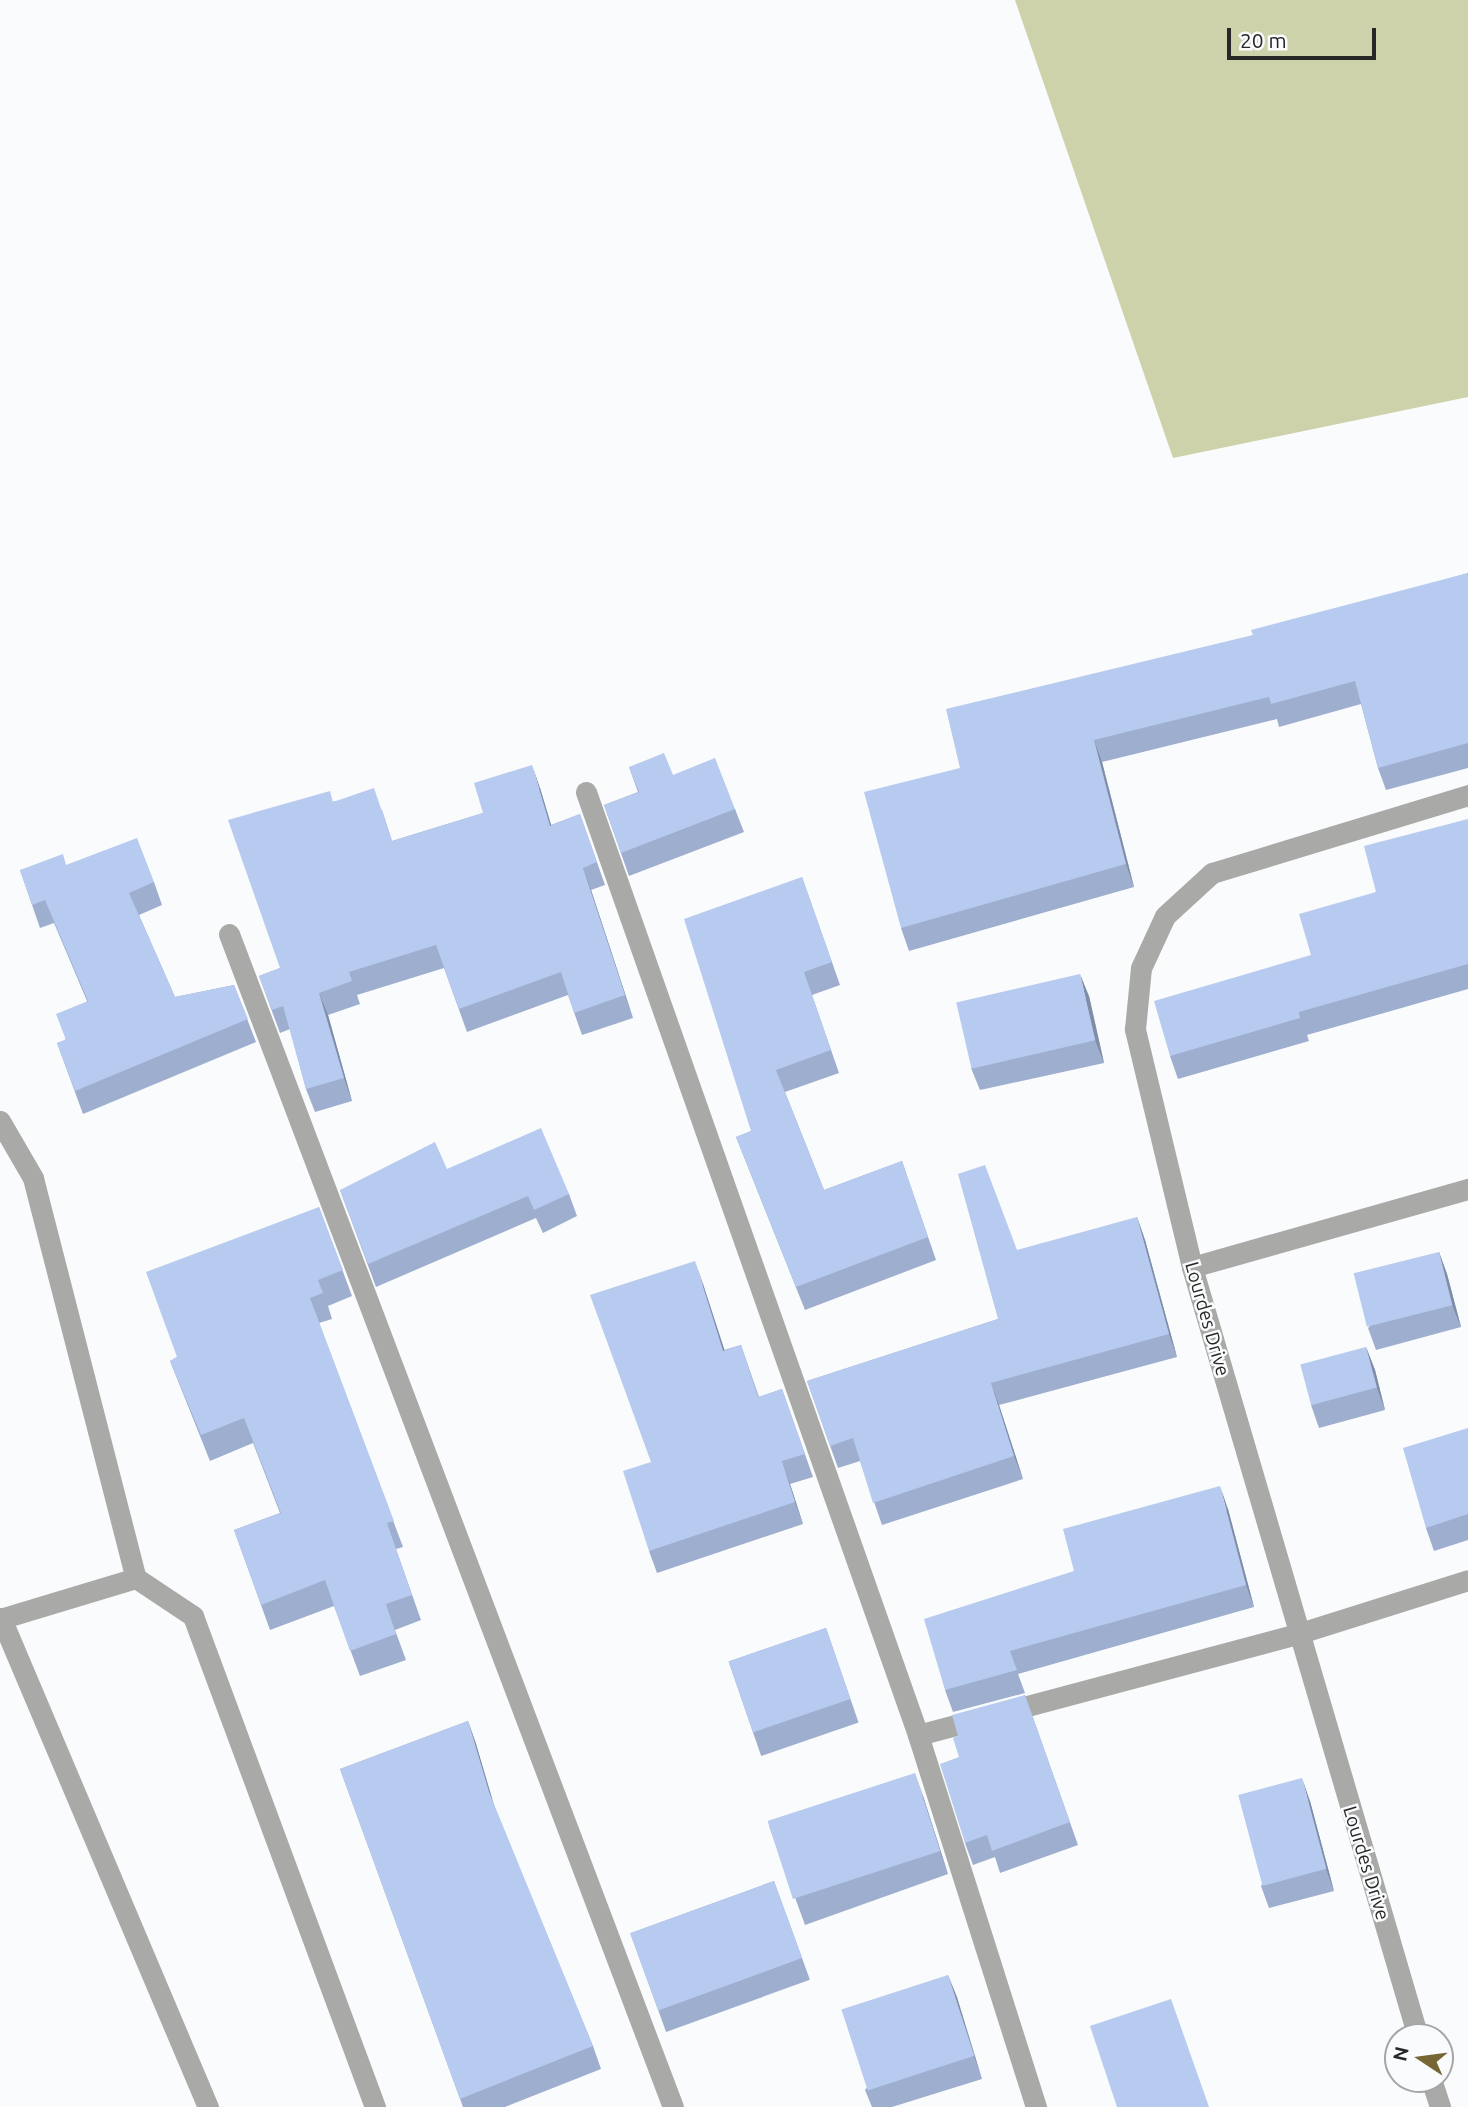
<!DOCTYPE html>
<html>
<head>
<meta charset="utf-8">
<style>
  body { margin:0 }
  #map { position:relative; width:1468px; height:2107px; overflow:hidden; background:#fafbfc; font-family:Ubuntu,sans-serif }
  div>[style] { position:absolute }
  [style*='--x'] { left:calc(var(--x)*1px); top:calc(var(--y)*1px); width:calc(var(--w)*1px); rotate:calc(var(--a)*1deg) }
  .green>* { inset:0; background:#ced2ab }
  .lane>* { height:21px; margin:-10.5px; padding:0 10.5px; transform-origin:10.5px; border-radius:10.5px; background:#a9a9a8 }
  .street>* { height:21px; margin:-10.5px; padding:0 10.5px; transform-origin:10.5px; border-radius:10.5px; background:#a9a9a8 }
  .wall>* { inset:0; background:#9daece; transform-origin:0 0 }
  .shaded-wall>* { inset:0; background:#808da7 }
  .building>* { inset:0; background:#b7caef; transform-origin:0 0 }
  span { translate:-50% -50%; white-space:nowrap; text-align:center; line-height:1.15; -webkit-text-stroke:5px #fafbfc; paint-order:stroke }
  .street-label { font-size:19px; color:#272728 }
  .north { position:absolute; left:1384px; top:2023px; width:70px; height:70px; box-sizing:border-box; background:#fafbfc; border:2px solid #a6a6a7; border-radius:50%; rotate:283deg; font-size:19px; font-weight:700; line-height:28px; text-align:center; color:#272728 }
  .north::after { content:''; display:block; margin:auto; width:24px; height:32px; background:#766734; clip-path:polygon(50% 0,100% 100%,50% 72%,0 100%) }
  .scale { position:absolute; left:1227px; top:28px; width:149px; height:32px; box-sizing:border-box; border:4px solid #272728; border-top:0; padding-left:9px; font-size:21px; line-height:24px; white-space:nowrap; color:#272728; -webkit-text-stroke:5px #fafbfc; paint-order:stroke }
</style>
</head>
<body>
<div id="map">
  <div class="green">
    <i style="clip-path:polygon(1015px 0,1468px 0,1468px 397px,1173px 458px)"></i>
  </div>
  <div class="lane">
    <i style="--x:0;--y:1121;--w:66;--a:59.9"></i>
    <i style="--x:33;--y:1178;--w:413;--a:75.6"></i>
    <i style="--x:1;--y:1618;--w:531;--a:67.06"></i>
    <i style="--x:0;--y:1619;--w:142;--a:-16.8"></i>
    <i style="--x:136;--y:1578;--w:69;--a:33.7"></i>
    <i style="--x:193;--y:1616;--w:524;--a:69.66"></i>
  </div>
  <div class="street">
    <i style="--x:586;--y:792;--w:1000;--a:70.6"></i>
    <i style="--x:229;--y:934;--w:1254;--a:69.27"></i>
    <i style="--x:1192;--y:1267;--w:287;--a:-15.8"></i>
    <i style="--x:1418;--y:2037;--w:802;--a:-106.36"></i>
    <i style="--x:1192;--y:1267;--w:245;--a:-103.5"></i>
    <i style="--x:1135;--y:1029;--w:61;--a:-84.4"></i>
    <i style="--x:1141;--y:968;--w:57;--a:-65.2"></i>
    <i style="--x:1165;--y:916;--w:64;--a:-42.5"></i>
    <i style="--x:1212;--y:873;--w:268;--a:-16.9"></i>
    <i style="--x:1431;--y:2079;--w:29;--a:72"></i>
    <i style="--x:1036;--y:2107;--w:390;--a:-107.6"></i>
    <i style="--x:918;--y:1735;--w:392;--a:-14.9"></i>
    <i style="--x:1297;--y:1634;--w:179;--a:-17.5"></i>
  </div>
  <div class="wall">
    <i style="clip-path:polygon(1468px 573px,1468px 768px,1386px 790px,1378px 768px,1361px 704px,1279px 727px,1277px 719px,1102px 762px,1134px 887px,909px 951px,901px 928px,960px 768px,1253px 635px)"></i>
    <i style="clip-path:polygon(629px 767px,673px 775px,735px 809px,744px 832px,629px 876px,604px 805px,638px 792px)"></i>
    <i style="clip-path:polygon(540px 788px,551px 825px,580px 814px,605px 885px,591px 890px,633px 1018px,582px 1035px,568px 995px,467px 1032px,444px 968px,357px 995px,360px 1004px,328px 1015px,352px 1101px,315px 1112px,306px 1089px,290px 1029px,280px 1033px,259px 976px,280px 968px,334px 801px,382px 810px,392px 841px,483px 813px)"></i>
    <i style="clip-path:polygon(1468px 819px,1468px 989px,1307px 1035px,1309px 1041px,1178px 1079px,1170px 1056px,1311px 955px,1376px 892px)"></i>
    <i style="clip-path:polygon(66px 865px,154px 882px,162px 905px,139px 915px,175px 997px,234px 985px,256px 1042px,83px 1114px,57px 1043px,65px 1040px,87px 1001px,54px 923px,40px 928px,20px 870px)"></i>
    <i style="clip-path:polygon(802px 877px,840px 985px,812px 995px,839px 1073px,785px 1092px,824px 1190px,902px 1161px,936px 1260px,805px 1310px,736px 1137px,751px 1131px)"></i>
    <i style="clip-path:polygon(1089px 996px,1104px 1063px,980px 1090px,971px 1068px)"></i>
    <i style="clip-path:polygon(447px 1169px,569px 1194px,577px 1216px,543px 1233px,536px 1218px,376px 1287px,340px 1190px)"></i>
    <i style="clip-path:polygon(319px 1207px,352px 1296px,328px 1306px,332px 1319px,319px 1323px,403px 1547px,396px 1549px,421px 1620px,395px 1630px,406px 1660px,360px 1676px,334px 1606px,270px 1630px,234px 1530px,280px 1513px,253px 1443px,210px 1461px,170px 1361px,177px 1357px)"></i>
    <i style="clip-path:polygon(1137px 1217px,1145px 1240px,1177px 1357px,999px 1405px,1023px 1479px,882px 1525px,860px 1461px,838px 1468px,807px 1381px,998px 1319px)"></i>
    <i style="clip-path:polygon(1439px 1252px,1447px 1274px,1461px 1327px,1376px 1350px,1368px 1328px)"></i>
    <i style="clip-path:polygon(703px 1284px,724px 1350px,741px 1345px,759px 1397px,782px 1389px,813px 1477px,790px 1484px,803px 1524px,657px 1573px,649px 1551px,651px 1462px)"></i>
    <i style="clip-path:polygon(1366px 1347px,1375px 1370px,1385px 1410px,1319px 1428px,1311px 1405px)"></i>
    <i style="clip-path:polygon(1468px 1428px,1468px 1540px,1434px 1551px,1426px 1528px)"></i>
    <i style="clip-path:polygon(1228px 1509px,1254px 1607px,1018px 1674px,1025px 1693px,953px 1712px,945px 1690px,1074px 1571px)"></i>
    <i style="left:826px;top:1628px;width:100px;height:103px;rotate:71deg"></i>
    <i style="clip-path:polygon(1025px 1695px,1078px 1845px,1000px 1873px,995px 1857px,973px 1865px,965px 1843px,958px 1736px)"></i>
    <i style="clip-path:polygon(468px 1721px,476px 1744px,494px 1806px,593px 2046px,601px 2069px,505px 2107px,463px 2107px,340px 1769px)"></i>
    <i style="clip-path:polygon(923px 1796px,948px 1874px,805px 1925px,769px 1826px)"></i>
    <i style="clip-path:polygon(1310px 1801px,1334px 1891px,1269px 1908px,1261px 1886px)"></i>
    <i style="left:774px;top:1881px;width:105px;height:153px;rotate:70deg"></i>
    <i style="clip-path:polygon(948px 1975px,982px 2079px,892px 2107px,872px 2107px,865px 2090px)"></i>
  </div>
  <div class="shaded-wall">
    <i style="clip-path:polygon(1094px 740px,1102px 762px,1134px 887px,1126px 864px)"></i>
    <i style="clip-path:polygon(532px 765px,540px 788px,558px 848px,550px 826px)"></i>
    <i style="clip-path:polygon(583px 868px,591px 890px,633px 1018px,625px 995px)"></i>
    <i style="clip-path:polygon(1080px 974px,1089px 996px,1104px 1063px,1095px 1040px)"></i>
    <i style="clip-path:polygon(319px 993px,328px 1015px,352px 1101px,344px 1078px)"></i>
    <i style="clip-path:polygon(1137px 1217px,1145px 1240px,1177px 1357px,1169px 1334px)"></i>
    <i style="clip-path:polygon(1439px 1252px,1447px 1274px,1461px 1327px,1452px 1305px)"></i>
    <i style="clip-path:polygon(695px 1261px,703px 1284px,732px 1373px,723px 1351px)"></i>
    <i style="clip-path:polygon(1366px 1347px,1375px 1370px,1385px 1410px,1377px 1388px)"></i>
    <i style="clip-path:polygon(991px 1383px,999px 1405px,1023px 1479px,1014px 1456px)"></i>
    <i style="clip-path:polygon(782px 1461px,790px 1484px,803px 1524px,795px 1502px)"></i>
    <i style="clip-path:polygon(1220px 1486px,1228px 1509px,1254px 1607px,1246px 1585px)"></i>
    <i style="clip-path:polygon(468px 1721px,476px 1744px,497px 1815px,489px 1792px)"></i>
    <i style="clip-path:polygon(915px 1773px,923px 1796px,948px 1874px,940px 1851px)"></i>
    <i style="clip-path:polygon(1302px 1778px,1310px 1801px,1334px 1891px,1326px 1869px)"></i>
    <i style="clip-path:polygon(948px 1975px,957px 1997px,982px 2079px,974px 2056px)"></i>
  </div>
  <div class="building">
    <i style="clip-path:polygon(1468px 573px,1468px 743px,1378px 768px,1355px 681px,1271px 704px,1269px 697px,1094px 740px,1126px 864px,901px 928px,864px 792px,960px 768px,946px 709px,1253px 635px,1251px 630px)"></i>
    <i style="clip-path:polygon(664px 753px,673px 775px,715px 758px,735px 809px,621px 853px,604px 805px,639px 792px,629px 767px)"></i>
    <i style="clip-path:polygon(532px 765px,550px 826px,580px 814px,597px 862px,583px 868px,625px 995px,574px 1013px,561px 972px,459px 1009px,436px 945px,349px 972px,352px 981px,319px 993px,344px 1078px,306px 1089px,283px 1006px,272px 1010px,259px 976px,280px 968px,228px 820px,330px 791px,333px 802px,374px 788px,392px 841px,483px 813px,474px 783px)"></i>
    <i style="clip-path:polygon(1468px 819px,1468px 964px,1299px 1012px,1300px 1018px,1170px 1056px,1154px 1001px,1311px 955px,1299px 914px,1376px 892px,1364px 846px)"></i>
    <i style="clip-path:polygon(137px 838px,154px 882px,129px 893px,175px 997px,234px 985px,248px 1019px,75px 1091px,57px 1043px,66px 1040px,56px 1014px,88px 1001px,45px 900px,32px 905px,20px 870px,63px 854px,66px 865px)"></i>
    <i style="clip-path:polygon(802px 877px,832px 962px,804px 972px,831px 1050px,776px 1070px,824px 1190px,902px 1161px,928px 1237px,796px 1287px,736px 1137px,751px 1131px,684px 919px)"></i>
    <i style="left:1080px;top:974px;width:68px;height:127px;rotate:77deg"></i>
    <i style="clip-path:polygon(541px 1128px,569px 1194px,534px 1210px,528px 1196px,368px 1264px,340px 1190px,435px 1142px,447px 1169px)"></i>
    <i style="clip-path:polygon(985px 1165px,1017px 1250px,1137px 1217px,1169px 1334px,991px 1383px,1014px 1456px,873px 1503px,853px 1438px,830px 1446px,807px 1381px,998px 1319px,958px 1174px)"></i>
    <i style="clip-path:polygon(319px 1207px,343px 1270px,318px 1280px,323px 1293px,310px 1298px,394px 1521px,387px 1523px,412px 1595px,386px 1604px,396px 1634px,350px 1651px,325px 1580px,261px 1605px,234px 1530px,281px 1513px,244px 1418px,201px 1435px,170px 1361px,177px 1357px,146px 1272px)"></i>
    <i style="left:1439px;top:1252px;width:55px;height:88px;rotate:76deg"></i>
    <i style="clip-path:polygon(695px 1261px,723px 1351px,741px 1345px,758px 1397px,782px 1389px,805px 1454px,782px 1461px,795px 1502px,649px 1551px,623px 1471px,651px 1462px,590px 1295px)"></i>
    <i style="left:1366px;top:1347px;width:42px;height:68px;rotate:75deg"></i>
    <i style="clip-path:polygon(1468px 1428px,1468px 1514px,1426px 1528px,1403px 1448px)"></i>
    <i style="clip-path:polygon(1220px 1486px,1246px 1585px,1010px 1651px,1017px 1670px,945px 1690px,924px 1619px,1074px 1571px,1063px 1529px)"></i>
    <i style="left:826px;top:1628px;width:75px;height:103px;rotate:71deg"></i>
    <i style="clip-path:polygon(1025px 1695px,1070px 1822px,992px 1851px,987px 1835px,965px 1843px,940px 1764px,959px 1757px,953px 1738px,958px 1736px,952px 1715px)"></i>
    <i style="clip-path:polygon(468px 1721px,489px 1792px,593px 2046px,460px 2099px,340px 1769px)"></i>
    <i style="left:915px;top:1773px;width:82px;height:155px;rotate:72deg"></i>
    <i style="left:1302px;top:1778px;width:94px;height:66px;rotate:75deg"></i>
    <i style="left:774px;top:1881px;width:82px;height:153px;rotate:70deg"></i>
    <i style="left:948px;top:1975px;width:85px;height:112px;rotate:72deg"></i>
    <i style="clip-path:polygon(1171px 1999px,1209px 2107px,1117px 2107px,1090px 2026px)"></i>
  </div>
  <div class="street-label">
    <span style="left:1207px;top:1319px;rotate:74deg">Lourdes Drive</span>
    <span style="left:1366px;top:1863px;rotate:73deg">Lourdes Drive</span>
  </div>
  <div class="north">N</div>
  <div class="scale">20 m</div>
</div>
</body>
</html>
